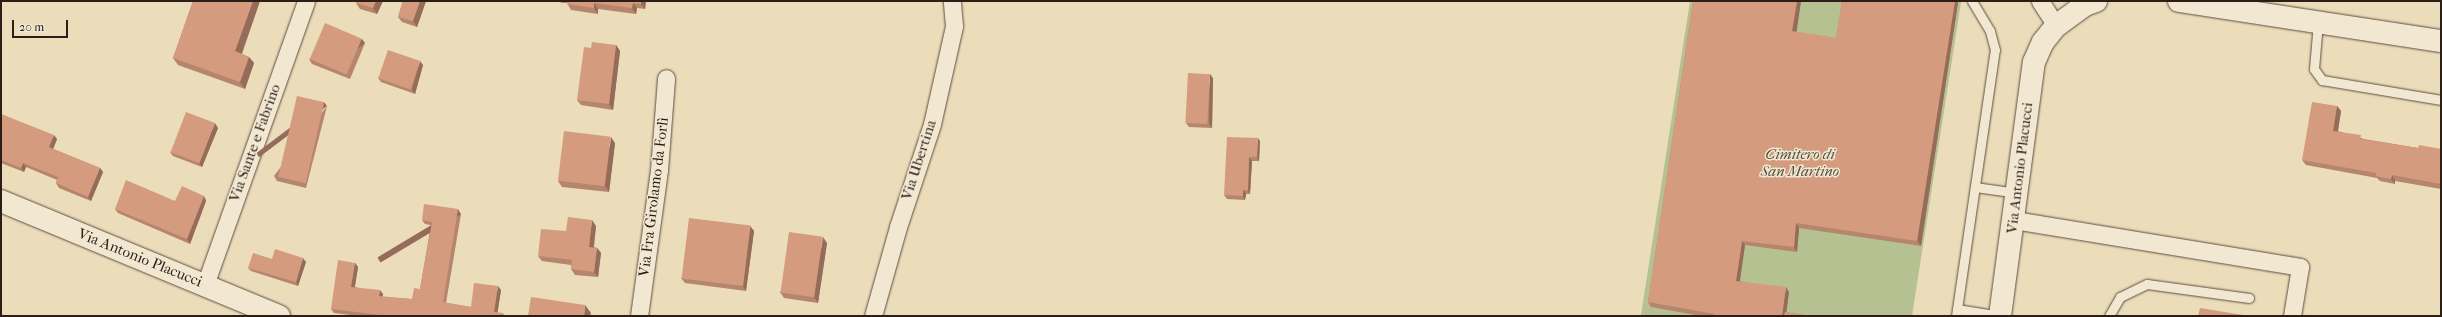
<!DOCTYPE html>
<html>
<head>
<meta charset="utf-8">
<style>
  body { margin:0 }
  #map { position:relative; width:2442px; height:317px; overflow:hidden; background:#ebdcba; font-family:"IM FELL French Canon",serif }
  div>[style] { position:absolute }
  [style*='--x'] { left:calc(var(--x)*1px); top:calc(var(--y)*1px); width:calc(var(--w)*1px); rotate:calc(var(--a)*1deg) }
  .green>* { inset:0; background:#b5c191 }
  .roads { filter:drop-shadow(0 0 1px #5c4d40) drop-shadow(0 0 1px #5c4d40) }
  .service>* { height:9px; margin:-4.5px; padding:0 4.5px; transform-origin:4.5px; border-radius:4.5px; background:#f2e8d2 }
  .minor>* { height:17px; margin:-8.5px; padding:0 8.5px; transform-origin:8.5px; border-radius:8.5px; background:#f2e8d2 }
  .secondary>* { height:22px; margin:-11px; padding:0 11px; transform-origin:11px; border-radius:11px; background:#f2e8d2 }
  .wall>* { inset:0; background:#b6856d }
  .shaded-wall>* { inset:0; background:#946c59; transform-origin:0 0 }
  .building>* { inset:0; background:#d49b7f; transform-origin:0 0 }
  span { translate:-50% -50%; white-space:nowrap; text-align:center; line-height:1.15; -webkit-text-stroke:3px #f2e8d2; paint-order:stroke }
  .street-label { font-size:15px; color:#2c1d17 }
  .park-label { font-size:15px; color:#554e3c; font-style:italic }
  .frame { position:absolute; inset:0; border:2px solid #2c1d17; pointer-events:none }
  .scale { position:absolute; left:12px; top:20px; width:56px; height:18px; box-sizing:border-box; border:2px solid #2c1d17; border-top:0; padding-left:5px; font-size:12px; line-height:14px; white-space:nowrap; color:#2c1d17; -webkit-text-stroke:3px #f2e8d2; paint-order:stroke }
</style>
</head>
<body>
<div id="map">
  <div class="green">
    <i style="clip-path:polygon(1690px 1px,1961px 2px,1912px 316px,1641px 315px)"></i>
  </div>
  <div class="roads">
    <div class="service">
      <i style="--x:2318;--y:22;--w:47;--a:94.9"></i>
      <i style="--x:2314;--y:69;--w:14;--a:54"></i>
      <i style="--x:2322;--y:80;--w:121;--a:9.5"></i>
      <i style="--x:1975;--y:187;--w:42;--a:8.1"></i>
      <i style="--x:1957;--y:309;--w:44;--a:9.2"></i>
      <i style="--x:1956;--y:316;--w:269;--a:-81.7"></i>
      <i style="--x:1995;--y:50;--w:20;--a:-105"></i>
      <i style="--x:1990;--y:31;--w:35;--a:-121"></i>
      <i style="--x:2109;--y:316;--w:22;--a:-60"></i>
      <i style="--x:2120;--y:297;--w:30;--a:-26"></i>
      <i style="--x:2147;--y:284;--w:103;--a:7.8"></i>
    </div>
    <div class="minor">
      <i style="--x:2040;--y:1;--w:30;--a:57"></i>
      <i style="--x:2014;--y:220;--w:290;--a:9.3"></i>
      <i style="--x:2300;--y:267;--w:50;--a:99.3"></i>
      <i style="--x:205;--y:285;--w:301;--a:-70.4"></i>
      <i style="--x:639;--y:316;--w:147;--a:-82.2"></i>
      <i style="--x:659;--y:170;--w:92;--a:-85.6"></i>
      <i style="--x:873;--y:316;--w:92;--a:-74.3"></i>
      <i style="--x:898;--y:227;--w:108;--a:-71.7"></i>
      <i style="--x:932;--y:124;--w:100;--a:-77.3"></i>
      <i style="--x:954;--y:26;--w:25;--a:-95"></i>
    </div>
    <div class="secondary">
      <i style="--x:2179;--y:1;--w:265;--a:8.7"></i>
      <i style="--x:1;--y:201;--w:301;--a:22.5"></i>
      <i style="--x:2000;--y:316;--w:256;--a:-82.4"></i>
      <i style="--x:2034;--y:62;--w:22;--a:-66"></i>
      <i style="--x:2043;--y:42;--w:21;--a:-51"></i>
      <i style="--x:2056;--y:26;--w:36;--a:-36"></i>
      <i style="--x:2085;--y:5;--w:12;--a:-20"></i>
    </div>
  </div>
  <div class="wall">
    <i style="clip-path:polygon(193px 1px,260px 1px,242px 54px,249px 57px,254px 63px,245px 89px,178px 65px,173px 58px)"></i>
    <i style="clip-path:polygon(357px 1px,383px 1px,377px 14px,360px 9px,356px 3px)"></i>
    <i style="clip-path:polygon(403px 1px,426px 1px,417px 27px,402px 22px,398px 17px)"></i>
    <i style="clip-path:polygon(560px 1px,646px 1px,645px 9px,637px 8px,636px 14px,598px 9px,598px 14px,571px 10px,567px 3px,561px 3px)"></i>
    <i style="clip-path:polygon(1693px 1px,1801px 1px,1796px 32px,1836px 38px,1842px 1px,1957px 1px,1958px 3px,1921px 246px,1799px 228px,1797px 252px,1745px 245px,1740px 281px,1789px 292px,1786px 312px,1810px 316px,1701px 316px,1651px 307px,1648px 302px)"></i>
    <i style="clip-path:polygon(365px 43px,350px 79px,312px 64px,309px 59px)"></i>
    <i style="clip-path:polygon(616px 45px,620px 51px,613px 110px,581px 105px,577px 100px)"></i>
    <i style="clip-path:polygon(423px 65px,415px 94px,381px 82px,378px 78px)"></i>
    <i style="clip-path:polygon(1213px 78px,1212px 128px,1189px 127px,1186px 123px)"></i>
    <i style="clip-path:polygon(327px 106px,306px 188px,277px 181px,274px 176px)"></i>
    <i style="clip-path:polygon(2337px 106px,2341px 111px,2338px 131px,2364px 139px,2418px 148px,2441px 149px,2441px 189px,2395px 181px,2395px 184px,2380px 181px,2377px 178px,2306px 165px,2302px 160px)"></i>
    <i style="clip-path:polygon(1px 114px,57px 139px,53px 149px,100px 168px,103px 172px,91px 201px,59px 188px,56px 183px,57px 180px,26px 167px,24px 172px,1px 163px)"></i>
    <i style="clip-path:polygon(218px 128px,202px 167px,173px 156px,170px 152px)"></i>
    <i style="clip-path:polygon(1260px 141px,1259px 161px,1252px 161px,1250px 194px,1246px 194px,1245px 200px,1227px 199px,1224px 195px)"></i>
    <i style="clip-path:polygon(615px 143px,609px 192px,562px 187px,558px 181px)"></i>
    <i style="clip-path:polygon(204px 196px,206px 201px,190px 244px,118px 213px,115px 209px,175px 201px)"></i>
    <i style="clip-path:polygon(461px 214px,446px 303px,471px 307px,501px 290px,497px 313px,503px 313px,504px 316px,358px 316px,334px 313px,331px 309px,355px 263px,358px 267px,355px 287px,383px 294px,382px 297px,412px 299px,420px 289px,431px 225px,425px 224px,422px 220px)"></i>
    <i style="clip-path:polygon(596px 226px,594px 247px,597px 248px,601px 253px,598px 277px,575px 275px,571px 269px,571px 265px,542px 261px,538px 256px,566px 231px)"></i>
    <i style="clip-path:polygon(750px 226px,754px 231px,746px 291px,685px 283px,681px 278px)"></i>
    <i style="clip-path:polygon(827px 243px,818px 303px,784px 298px,780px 292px)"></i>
    <i style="clip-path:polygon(272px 259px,306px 262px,298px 286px,251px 271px,248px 268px)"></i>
  </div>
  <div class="shaded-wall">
    <i style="clip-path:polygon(253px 1px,260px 1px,240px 58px,235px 51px)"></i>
    <i style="clip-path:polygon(376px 1px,383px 1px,377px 14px,373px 8px)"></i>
    <i style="clip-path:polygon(420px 1px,426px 1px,417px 27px,413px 21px)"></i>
    <i style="clip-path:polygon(641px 1px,646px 1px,645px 9px,641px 4px)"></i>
    <i style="clip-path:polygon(1797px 1px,1801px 1px,1796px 36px,1792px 31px)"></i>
    <i style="clip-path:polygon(1955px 1px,1957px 1px,1958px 3px,1921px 246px,1917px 241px)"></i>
    <i style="clip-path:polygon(594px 3px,598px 9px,598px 14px,594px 8px)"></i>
    <i style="clip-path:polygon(633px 3px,637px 8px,636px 14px,632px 8px)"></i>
    <i style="left:362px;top:39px;width:5px;height:39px;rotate:53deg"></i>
    <i style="clip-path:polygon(616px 45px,620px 51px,613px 110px,609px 104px)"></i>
    <i style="clip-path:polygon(249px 57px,254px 63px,245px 89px,240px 82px)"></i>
    <i style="clip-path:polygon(420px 61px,423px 65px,415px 94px,412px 90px)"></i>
    <i style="clip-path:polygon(1210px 74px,1213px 78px,1212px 128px,1209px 124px)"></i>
    <i style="left:324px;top:102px;width:5px;height:85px;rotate:53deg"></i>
    <i style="clip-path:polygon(2337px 106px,2341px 111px,2337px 136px,2333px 131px)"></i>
    <i style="clip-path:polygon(215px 123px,218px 128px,202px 167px,199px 163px)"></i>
    <i style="clip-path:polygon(54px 135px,57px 139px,52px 152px,49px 147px)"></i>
    <i style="clip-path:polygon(611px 137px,615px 143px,609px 192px,605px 186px)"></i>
    <i style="clip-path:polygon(1258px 138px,1260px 141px,1259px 161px,1257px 157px)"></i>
    <i style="clip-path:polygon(1249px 157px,1252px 161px,1250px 194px,1248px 190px)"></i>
    <i style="clip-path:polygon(23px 163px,26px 167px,24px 172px,21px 168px)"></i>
    <i style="clip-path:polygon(100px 168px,103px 172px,91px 201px,88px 197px)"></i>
    <i style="clip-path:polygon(2392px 175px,2395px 181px,2395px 184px,2391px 179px)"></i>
    <i style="clip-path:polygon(1243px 190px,1246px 194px,1245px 200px,1243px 196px)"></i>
    <i style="clip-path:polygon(204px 196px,206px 201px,190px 244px,187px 239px)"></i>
    <i style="left:458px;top:209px;width:6px;height:94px;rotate:59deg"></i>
    <i style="clip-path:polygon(592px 220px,596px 226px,593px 252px,589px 247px)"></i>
    <i style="clip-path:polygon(1796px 223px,1799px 228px,1797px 252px,1794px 247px)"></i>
    <i style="clip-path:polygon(750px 226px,754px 231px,746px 291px,742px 285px)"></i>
    <i style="clip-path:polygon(823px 237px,827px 243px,818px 303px,814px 297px)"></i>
    <i style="clip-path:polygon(1742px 241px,1745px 245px,1739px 286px,1736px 281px)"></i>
    <i style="clip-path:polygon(597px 248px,601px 253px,598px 277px,594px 272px)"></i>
    <i style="clip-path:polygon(303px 258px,306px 262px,298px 286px,296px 282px)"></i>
    <i style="clip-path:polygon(355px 263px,358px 267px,354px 291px,351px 287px)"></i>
    <i style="clip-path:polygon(498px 286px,501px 290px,497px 316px,494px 312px)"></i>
    <i style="clip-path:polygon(1786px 287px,1789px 292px,1786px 316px,1782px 316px)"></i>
    <i style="clip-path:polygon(380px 290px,383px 294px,382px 300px,379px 296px)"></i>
    <i style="clip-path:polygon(585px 305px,591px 313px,590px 316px,584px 316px)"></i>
  </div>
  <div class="building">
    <i style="clip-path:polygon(193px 1px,253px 1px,235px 51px,249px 57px,240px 82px,173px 58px)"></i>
    <i style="clip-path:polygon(357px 1px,376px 1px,373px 8px,356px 3px)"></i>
    <i style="clip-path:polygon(403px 1px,420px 1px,413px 21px,398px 17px)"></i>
    <i style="clip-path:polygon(567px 1px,641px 1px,641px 4px,633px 3px,632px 8px,594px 3px,594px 8px,567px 4px)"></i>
    <i style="clip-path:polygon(1693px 1px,1797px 1px,1792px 31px,1836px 38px,1842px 1px,1955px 1px,1917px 241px,1796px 223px,1794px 247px,1742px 241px,1736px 281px,1786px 287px,1782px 316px,1713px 316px,1714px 314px,1648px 302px)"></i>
    <i style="left:325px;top:23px;width:40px;height:39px;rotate:23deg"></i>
    <i style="clip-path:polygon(592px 42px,616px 45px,609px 104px,577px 100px,584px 47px,591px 48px)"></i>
    <i style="left:388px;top:50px;width:34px;height:30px;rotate:19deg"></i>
    <i style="left:1188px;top:73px;width:22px;height:50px;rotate:3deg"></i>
    <i style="left:297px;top:96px;width:28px;height:83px;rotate:13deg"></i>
    <i style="clip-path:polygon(2312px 102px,2337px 106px,2333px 131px,2361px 135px,2360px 139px,2418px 148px,2419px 145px,2441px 149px,2441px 184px,2392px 175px,2391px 179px,2376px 176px,2376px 173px,2302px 160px)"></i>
    <i style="left:186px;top:112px;width:31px;height:43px;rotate:21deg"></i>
    <i style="clip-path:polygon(1px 114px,54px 135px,49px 147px,100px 168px,88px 197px,56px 183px,58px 177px,23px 163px,21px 168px,1px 160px)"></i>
    <i style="left:564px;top:131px;width:47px;height:50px;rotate:7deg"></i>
    <i style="clip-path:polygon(1227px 137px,1258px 138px,1257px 157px,1249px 157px,1248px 190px,1243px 190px,1243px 196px,1224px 195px)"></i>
    <i style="clip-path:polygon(126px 180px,175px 201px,182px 186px,204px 196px,187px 239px,115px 209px)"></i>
    <i style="clip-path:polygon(424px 204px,458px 209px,443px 302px,471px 307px,474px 283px,498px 286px,494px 312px,503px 313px,502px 316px,389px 316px,331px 309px,338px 260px,355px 263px,351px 287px,380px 290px,379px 296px,412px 299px,414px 288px,420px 289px,432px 222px,422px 220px)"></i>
    <i style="clip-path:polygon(568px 217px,592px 220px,589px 247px,597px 248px,594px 272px,571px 269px,572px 260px,538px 256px,541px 229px,566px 231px)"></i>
    <i style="left:689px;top:218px;width:62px;height:61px;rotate:7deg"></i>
    <i style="left:789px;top:232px;width:34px;height:61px;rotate:8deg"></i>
    <i style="clip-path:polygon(275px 249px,303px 258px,296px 282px,248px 268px,253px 253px,272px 259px)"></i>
    <i style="clip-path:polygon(531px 297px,585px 305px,584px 316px,528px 316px)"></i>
    <i style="clip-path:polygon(2200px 308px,2243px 315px,2243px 316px,2198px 316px)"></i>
    <i style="clip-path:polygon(1785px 312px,1810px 316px,1784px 316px)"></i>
  </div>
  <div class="street-label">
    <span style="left:255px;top:143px;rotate:-70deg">Via Sante e Fabrino</span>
    <span style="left:919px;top:160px;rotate:-72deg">Via Ubertina</span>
    <span style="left:2020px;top:168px;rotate:-83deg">Via Antonio Placucci</span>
    <span style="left:654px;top:197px;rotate:-83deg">Via Fra Girolamo da Forlì</span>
    <span style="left:140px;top:258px;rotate:22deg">Via Antonio Placucci</span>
  </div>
  <div class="park-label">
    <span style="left:1800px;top:163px">Cimitero di<br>San Martino</span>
  </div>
  <div class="frame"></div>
  <div class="scale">20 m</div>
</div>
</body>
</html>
